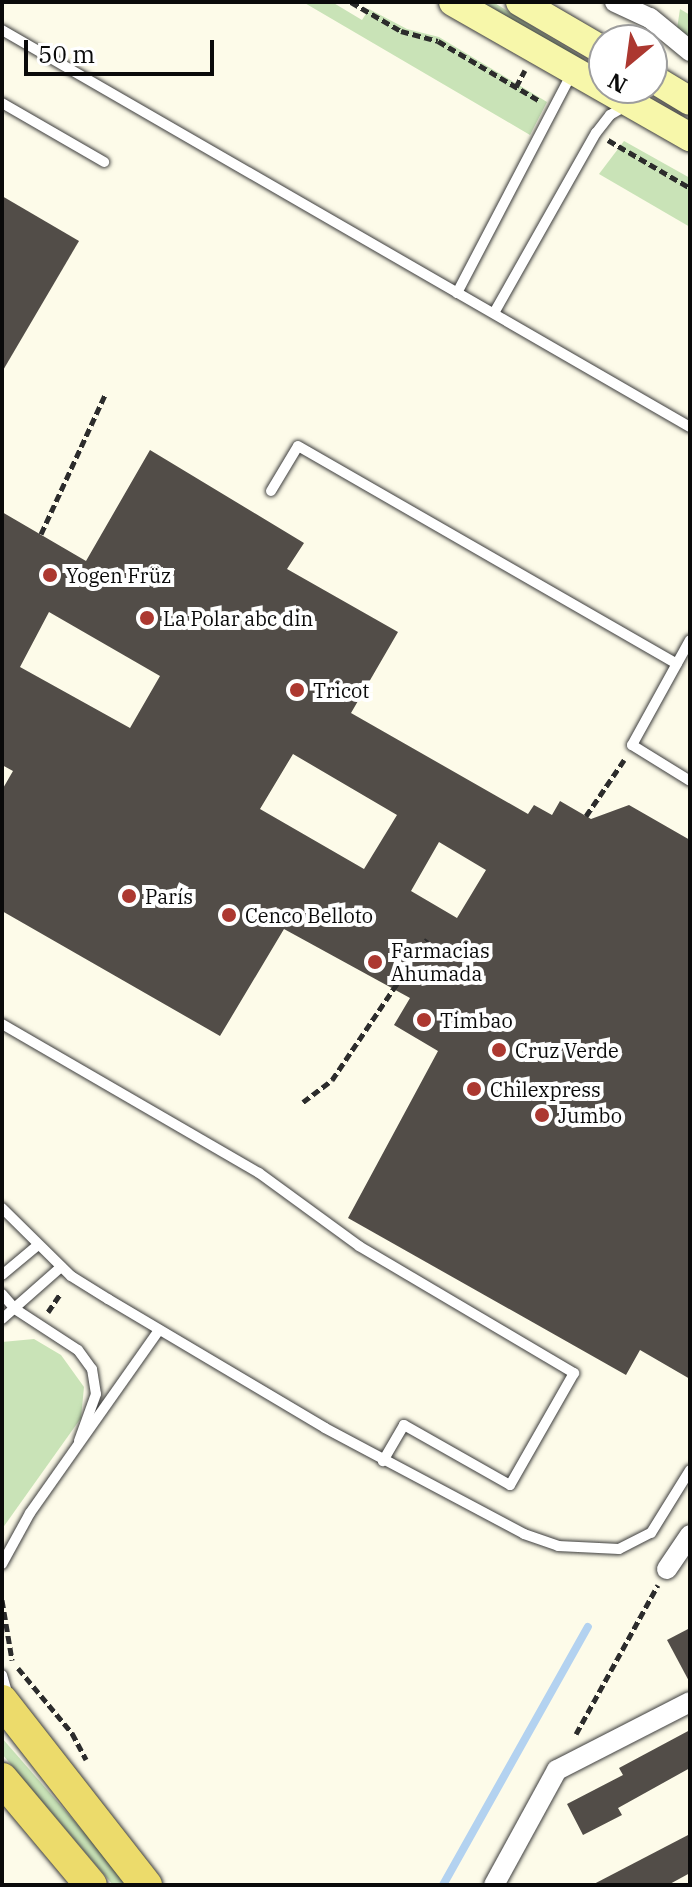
<!DOCTYPE html>
<html>
<head>
<meta charset="utf-8">
<style>
  body { margin:0 }
  #map { position:relative; width:692px; height:1887px; overflow:hidden; background:#fdfbe9; font-family:"IBM Plex Serif",serif }
  div>[style] { position:absolute }
  [style*='--x'] { left:calc(var(--x)*1px); top:calc(var(--y)*1px); width:calc(var(--w)*1px); rotate:calc(var(--a)*1deg) }
  .green>* { inset:0; background:#c9e3b7 }
  .stream>* { height:8px; margin:-4px; padding:0 4px; transform-origin:4px; border-radius:4px; background:#b3d2f0 }
  .building>* { inset:0; background:#524d48 }
  .path>* { height:5px; margin-top:-2.5px; transform-origin:0; background:repeating-linear-gradient(90deg,#2c2c2c 0 8px,transparent 0 12px) }
  .roads { filter:drop-shadow(0 0 2px #3d3d3d) drop-shadow(0 0 2px #3d3d3d) }
  .service>* { height:10px; margin:-5px; padding:0 5px; transform-origin:5px; border-radius:5px; background:#fff }
  .minor>* { height:20px; margin:-10px; padding:0 10px; transform-origin:10px; border-radius:10px; background:#fff }
  .secondary>* { height:28px; margin:-14px; padding:0 14px; transform-origin:14px; border-radius:14px; background:#f7f7aa }
  .primary>* { height:32px; margin:-16px; padding:0 16px; transform-origin:16px; border-radius:16px; background:#ecdb6b }
  .dots>* { width:22px; height:22px; translate:-50% -50%; box-sizing:border-box; border:4px solid #fff; border-radius:50% }
  span { translate:-50% -50%; white-space:nowrap; text-align:center; line-height:1.15; -webkit-text-stroke:8px #fff; paint-order:stroke }
  .poi-label { font-size:20px; color:#0a0a0a }
  .left { translate:0 -50%; text-align:left }
  .frame { position:absolute; inset:0; border:4px solid #0a0a0a; pointer-events:none }
  .north { position:absolute; left:588px; top:24px; width:80px; height:80px; box-sizing:border-box; background:#fff; border:2px solid #9d9d9d; border-radius:50%; rotate:209deg; font-size:22px; font-weight:700; line-height:32px; text-align:center; color:#0a0a0a }
  .north::after { content:''; display:block; margin:auto; width:28px; height:36px; background:#ac3830; clip-path:polygon(50% 0,100% 100%,50% 72%,0 100%) }
  .scale { position:absolute; left:24px; top:40px; width:190px; height:36px; box-sizing:border-box; border:4px solid #0a0a0a; border-top:0; padding-left:10px; font-size:24px; line-height:28px; white-space:nowrap; color:#0a0a0a; -webkit-text-stroke:6px #fff; paint-order:stroke }
</style>
</head>
<body>
<div id="map">
  <div class="green">
    <i style="clip-path:polygon(303px 2px,332px 2px,362px 20px,369px 9px,407px 29px,439px 37px,547px 102px,530px 135px)"></i>
    <i style="clip-path:polygon(472px 2px,493px 2px,585px 59px,575px 62px)"></i>
    <i style="clip-path:polygon(680px 9px,690px 15px,690px 43px,677px 29px)"></i>
    <i style="clip-path:polygon(624px 141px,690px 178px,690px 227px,599px 174px)"></i>
    <i style="clip-path:polygon(34px 1339px,61px 1355px,84px 1387px,81px 1418px,2px 1529px,2px 1342px)"></i>
    <i style="clip-path:polygon(2px 1738px,130px 1885px,113px 1885px,2px 1754px)"></i>
  </div>
  <div class="stream">
    <i style="--x:443;--y:1885;--w:296;--a:-60.7"></i>
  </div>
  <div class="building">
    <i style="clip-path:polygon(2px 196px,79px 241px,2px 372px)"></i>
    <i style="clip-path:polygon(evenodd,150px 450px,304px 543px,287px 569px,398px 632px,351px 713px,528px 814px,534px 805px,552px 815px,560px 801px,591px 819px,629px 805px,690px 840px,690px 1379px,640px 1350px,626px 1375px,348px 1218px,438px 1051px,394px 1025px,410px 998px,284px 929px,220px 1036px,2px 911px,2px 790px,13px 771px,2px 765px,2px 512px,86px 561px,150px 450px,49px 612px,160px 676px,130px 728px,20px 667px,49px 612px,150px 450px,293px 754px,397px 815px,364px 869px,260px 809px,293px 754px,150px 450px,439px 842px,486px 870px,457px 918px,411px 891px,439px 842px)"></i>
    <i style="clip-path:polygon(690px 1628px,690px 1683px,667px 1640px)"></i>
    <i style="clip-path:polygon(690px 1730px,690px 1768px,618px 1808px,622px 1815px,583px 1835px,567px 1804px,623px 1775px,619px 1768px)"></i>
    <i style="clip-path:polygon(690px 1834px,690px 1873px,668px 1885px,592px 1885px)"></i>
  </div>
  <div class="path">
    <i style="--x:351;--y:2;--w:58;--a:30.1"></i>
    <i style="--x:401;--y:31;--w:38;--a:15"></i>
    <i style="--x:438;--y:41;--w:118;--a:30.5"></i>
    <i style="--x:516;--y:87;--w:19;--a:-62"></i>
    <i style="--x:608;--y:140;--w:95;--a:30.3"></i>
    <i style="--x:41;--y:534;--w:153;--a:-65.3"></i>
    <i style="--x:586;--y:816;--w:68;--a:-55.8"></i>
    <i style="--x:303;--y:1102;--w:36;--a:-37"></i>
    <i style="--x:332;--y:1080;--w:170;--a:-56"></i>
    <i style="--x:48;--y:1312;--w:22;--a:-56"></i>
    <i style="--x:2;--y:1600;--w:61;--a:80.5"></i>
    <i style="--x:18;--y:1668;--w:85;--a:50.3"></i>
    <i style="--x:72;--y:1733;--w:30;--a:62"></i>
    <i style="--x:576;--y:1734;--w:170;--a:-61.2"></i>
  </div>
  <div class="roads">
    <div class="service">
      <i style="--x:2;--y:30;--w:794;--a:29.99"></i>
      <i style="--x:2;--y:103;--w:118;--a:30"></i>
      <i style="--x:457;--y:293;--w:248;--a:-62.4"></i>
      <i style="--x:494;--y:313;--w:207;--a:-60.5"></i>
      <i style="--x:596;--y:133;--w:23;--a:-52"></i>
      <i style="--x:610;--y:115;--w:20;--a:-30"></i>
      <i style="--x:271;--y:491;--w:52;--a:-59"></i>
      <i style="--x:298;--y:446;--w:437;--a:29.9"></i>
      <i style="--x:690;--y:640;--w:120;--a:118.9"></i>
      <i style="--x:632;--y:745;--w:68;--a:31.8"></i>
      <i style="--x:2;--y:1024;--w:297;--a:30.1"></i>
      <i style="--x:259;--y:1173;--w:124;--a:36.1"></i>
      <i style="--x:359;--y:1246;--w:250;--a:30.6"></i>
      <i style="--x:574;--y:1373;--w:129;--a:119.7"></i>
      <i style="--x:510;--y:1485;--w:122;--a:-150.5"></i>
      <i style="--x:404;--y:1425;--w:42;--a:120.3"></i>
      <i style="--x:2;--y:1208;--w:97;--a:44.6"></i>
      <i style="--x:71;--y:1276;--w:44;--a:31.9"></i>
      <i style="--x:108;--y:1299;--w:252;--a:30.7"></i>
      <i style="--x:325;--y:1428;--w:225;--a:28"></i>
      <i style="--x:524;--y:1534;--w:36;--a:19"></i>
      <i style="--x:558;--y:1546;--w:61;--a:2.8"></i>
      <i style="--x:619;--y:1549;--w:36;--a:-27"></i>
      <i style="--x:651;--y:1533;--w:74;--a:-58.2"></i>
      <i style="--x:2;--y:1275;--w:47;--a:-39.8"></i>
      <i style="--x:2;--y:1294;--w:20;--a:49"></i>
      <i style="--x:15;--y:1309;--w:75;--a:33.1"></i>
      <i style="--x:78;--y:1350;--w:24;--a:54"></i>
      <i style="--x:92;--y:1369;--w:25;--a:81"></i>
      <i style="--x:96;--y:1394;--w:50;--a:109.9"></i>
      <i style="--x:2;--y:1319;--w:79;--a:-41.4"></i>
      <i style="--x:2;--y:1564;--w:58;--a:-61.2"></i>
      <i style="--x:30;--y:1513;--w:224;--a:-54.8"></i>
      <i style="--x:2;--y:1675;--w:22;--a:74"></i>
    </div>
    <div class="minor">
      <i style="--x:615;--y:2;--w:38;--a:25"></i>
      <i style="--x:650;--y:18;--w:52;--a:39.5"></i>
      <i style="--x:667;--y:1569;--w:41;--a:-55.9"></i>
      <i style="--x:494;--y:1885;--w:131;--a:-61.3"></i>
      <i style="--x:557;--y:1770;--w:149;--a:-27.1"></i>
    </div>
    <div class="secondary">
      <i style="--x:453;--y:2;--w:273;--a:29.7"></i>
      <i style="--x:520;--y:2;--w:97;--a:30.3"></i>
      <i style="--x:652;--y:78;--w:44;--a:31.2"></i>
    </div>
    <div class="primary">
      <i style="--x:2;--y:1701;--w:234;--a:52"></i>
      <i style="--x:2;--y:1779;--w:138;--a:50"></i>
    </div>
  </div>
  <div class="dots">
    <i style="left:50px;top:575px;background:#ac3830"></i>
    <i style="left:147px;top:618px;background:#ac3830"></i>
    <i style="left:297px;top:690px;background:#ac3830"></i>
    <i style="left:129px;top:896px;background:#ac3830"></i>
    <i style="left:229px;top:915px;background:#ac3830"></i>
    <i style="left:375px;top:962px;background:#ac3830"></i>
    <i style="left:424px;top:1020px;background:#ac3830"></i>
    <i style="left:499px;top:1050px;background:#ac3830"></i>
    <i style="left:474px;top:1089px;background:#ac3830"></i>
    <i style="left:542px;top:1115px;background:#ac3830"></i>
  </div>
  <div class="poi-label">
    <span class="left" style="left:66px;top:575px">Yogen Früz</span>
    <span class="left" style="left:163px;top:618px">La Polar abc din</span>
    <span class="left" style="left:313px;top:690px">Tricot</span>
    <span class="left" style="left:145px;top:896px">París</span>
    <span class="left" style="left:245px;top:915px">Cenco Belloto</span>
    <span class="left" style="left:391px;top:962px">Farmacias<br>Ahumada</span>
    <span class="left" style="left:440px;top:1020px">Timbao</span>
    <span class="left" style="left:515px;top:1050px">Cruz Verde</span>
    <span class="left" style="left:490px;top:1089px">Chilexpress</span>
    <span class="left" style="left:558px;top:1115px">Jumbo</span>
  </div>
  <div class="frame"></div>
  <div class="north">N</div>
  <div class="scale">50 m</div>
</div>
</body>
</html>
